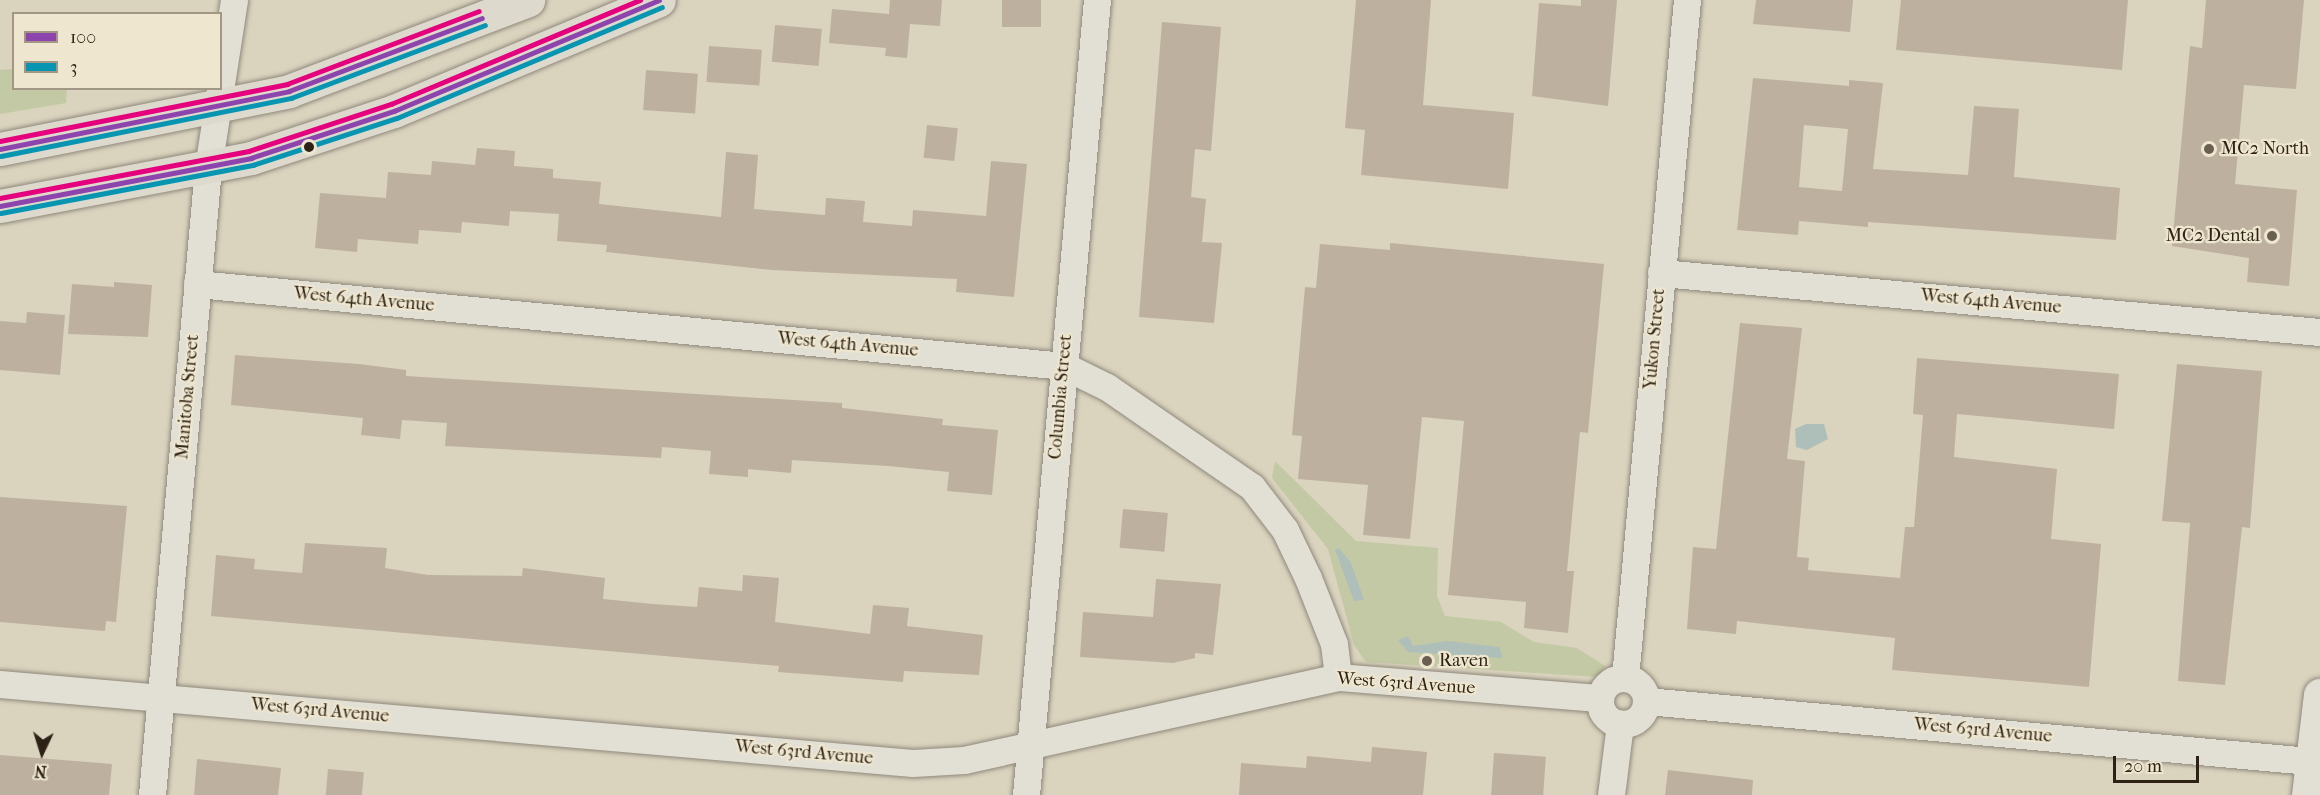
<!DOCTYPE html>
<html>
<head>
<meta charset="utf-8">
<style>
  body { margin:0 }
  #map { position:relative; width:2320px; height:795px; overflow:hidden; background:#dad3be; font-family:"IM FELL French Canon",serif }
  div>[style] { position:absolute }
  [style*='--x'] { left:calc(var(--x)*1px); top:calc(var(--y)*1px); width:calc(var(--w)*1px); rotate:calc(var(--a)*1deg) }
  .green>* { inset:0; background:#c3c9a4 }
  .water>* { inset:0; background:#aebfba }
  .building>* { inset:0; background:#beb09f; transform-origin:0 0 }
  .roads { filter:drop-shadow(0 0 2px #8f897c) drop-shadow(0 0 2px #8f897c) }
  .street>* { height:27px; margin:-13.5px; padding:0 13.5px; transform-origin:13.5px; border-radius:13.5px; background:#e2dfd4 }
  .street>.ring { margin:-13.5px; padding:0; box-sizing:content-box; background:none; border:27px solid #e2dfd4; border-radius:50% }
  .secondary>* { height:33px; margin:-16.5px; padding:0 16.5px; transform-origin:16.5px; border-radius:16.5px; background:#e2dfd4 }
  .primary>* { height:33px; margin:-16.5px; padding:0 16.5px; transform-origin:16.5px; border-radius:16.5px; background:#ddd9cd }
  .bus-1>* { height:4.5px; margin:-2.25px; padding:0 2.25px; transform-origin:2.25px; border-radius:2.25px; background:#8e44ad }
  .bus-2>* { height:4.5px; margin:-2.25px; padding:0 2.25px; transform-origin:2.25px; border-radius:2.25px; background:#0795b2 }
  .bus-3>* { height:4.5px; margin:-2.25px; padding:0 2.25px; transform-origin:2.25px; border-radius:2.25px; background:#e5007d }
  .dots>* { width:16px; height:16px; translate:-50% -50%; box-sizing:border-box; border:3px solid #eee6ce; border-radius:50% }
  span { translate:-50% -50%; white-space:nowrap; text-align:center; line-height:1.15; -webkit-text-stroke:4.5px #eee6ce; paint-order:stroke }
  .poi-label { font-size:18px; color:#2e2115 }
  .left { translate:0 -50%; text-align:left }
  .right { translate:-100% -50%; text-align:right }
  .street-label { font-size:18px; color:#2e2115 }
  .legend { position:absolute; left:12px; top:12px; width:210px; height:78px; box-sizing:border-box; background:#eee6ce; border:2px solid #a19784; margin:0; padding:8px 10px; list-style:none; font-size:18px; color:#2e2115 }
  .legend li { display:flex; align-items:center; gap:12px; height:30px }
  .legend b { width:30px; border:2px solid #a19784 }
  .north { position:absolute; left:12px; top:723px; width:60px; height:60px; -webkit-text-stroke:4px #eee6ce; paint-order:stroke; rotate:184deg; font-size:16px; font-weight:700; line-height:24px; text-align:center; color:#2e2115 }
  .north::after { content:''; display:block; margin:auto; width:21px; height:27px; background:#2e2115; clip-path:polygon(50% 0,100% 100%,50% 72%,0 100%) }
  .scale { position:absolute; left:2113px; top:756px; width:86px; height:27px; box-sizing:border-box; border:3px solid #2e2115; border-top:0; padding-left:8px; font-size:18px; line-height:21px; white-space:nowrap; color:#2e2115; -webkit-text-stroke:4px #eee6ce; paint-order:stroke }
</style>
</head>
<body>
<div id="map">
  <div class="green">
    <i style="clip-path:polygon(13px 69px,14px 88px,67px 89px,66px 103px,0 114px,0 70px)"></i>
    <i style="clip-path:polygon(1275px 461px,1356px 541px,1438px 548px,1437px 596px,1445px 616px,1501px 622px,1534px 642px,1577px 648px,1605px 666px,1599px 677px,1366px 662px,1354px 645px,1328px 549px,1272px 478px)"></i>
  </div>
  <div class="water">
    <i style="clip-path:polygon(1806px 424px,1824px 424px,1828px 439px,1807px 450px,1796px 447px,1795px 429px)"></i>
    <i style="clip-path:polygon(1339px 548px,1351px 563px,1364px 600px,1354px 601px,1335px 550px)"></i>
    <i style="clip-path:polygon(1408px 636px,1413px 646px,1448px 641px,1499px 647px,1503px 658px,1408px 652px,1398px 640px)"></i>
  </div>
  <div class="building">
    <i style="clip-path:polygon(890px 0,942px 0,940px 26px,910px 24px,907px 58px,885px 56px,886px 48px,829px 43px,832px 9px,889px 14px)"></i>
    <i style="left:1002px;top:0;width:39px;height:27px"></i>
    <i style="clip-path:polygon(1356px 0,1431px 0,1423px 105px,1514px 113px,1508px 189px,1361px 175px,1365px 130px,1345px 128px)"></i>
    <i style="clip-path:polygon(1581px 0,1617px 0,1608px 106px,1532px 96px,1539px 3px,1581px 6px)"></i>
    <i style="clip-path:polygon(1756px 0,1853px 0,1850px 32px,1753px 24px)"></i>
    <i style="clip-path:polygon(1901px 0,2128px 0,2122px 70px,1896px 50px)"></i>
    <i style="clip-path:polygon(2206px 0,2304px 0,2296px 89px,2244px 85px,2235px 184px,2297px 190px,2289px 286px,2247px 282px,2249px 258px,2172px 246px,2190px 46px,2202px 48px)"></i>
    <i style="clip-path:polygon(1162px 22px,1221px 27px,1211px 151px,1195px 149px,1191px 197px,1206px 199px,1202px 242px,1222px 243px,1214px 323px,1139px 317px)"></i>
    <i style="left:775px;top:25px;width:47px;height:37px;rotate:5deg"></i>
    <i style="left:709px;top:46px;width:53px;height:36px;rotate:4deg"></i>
    <i style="left:646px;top:70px;width:52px;height:40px;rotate:4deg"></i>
    <i style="clip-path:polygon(evenodd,1753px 78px,1849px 86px,1849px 80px,1883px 83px,1873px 169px,1968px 175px,1974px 106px,2019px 109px,2014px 177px,2120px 188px,2116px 240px,1868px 222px,1868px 227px,1799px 221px,1798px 235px,1737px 230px,1753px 78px,1804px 125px,1848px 129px,1842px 191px,1799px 187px,1804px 125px)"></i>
    <i style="left:927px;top:125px;width:31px;height:33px;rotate:6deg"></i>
    <i style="clip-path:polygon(477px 148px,515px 151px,514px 166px,553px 169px,553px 178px,601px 182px,599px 204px,721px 217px,726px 152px,758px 155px,754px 209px,825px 215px,826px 198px,865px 201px,863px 222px,912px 226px,913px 210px,986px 216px,991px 161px,1027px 164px,1014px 297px,956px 292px,957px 279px,772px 270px,606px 252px,607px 245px,557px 241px,559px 214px,510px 211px,509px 226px,462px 222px,461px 233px,419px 230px,418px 244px,358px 239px,357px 252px,315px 248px,320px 193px,386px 198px,388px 172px,431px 175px,432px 161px,475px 165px)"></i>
    <i style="clip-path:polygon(1390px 243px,1604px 264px,1588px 433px,1580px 432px,1567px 571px,1574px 571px,1568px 633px,1524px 628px,1526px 602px,1448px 595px,1464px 421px,1422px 417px,1410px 539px,1363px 535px,1368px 485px,1298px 479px,1302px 436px,1292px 435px,1305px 287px,1316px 288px,1320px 244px,1390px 250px)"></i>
    <i style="clip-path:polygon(114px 282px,152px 285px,148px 337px,68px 334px,72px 284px,114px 287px)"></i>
    <i style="clip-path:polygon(27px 312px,65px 315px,60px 375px,0 370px,0 321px,26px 323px)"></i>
    <i style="clip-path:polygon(1740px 323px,1802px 328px,1787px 459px,1805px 461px,1797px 557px,1809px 558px,1808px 570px,1900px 578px,1905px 527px,1914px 527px,1923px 415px,1913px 414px,1917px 358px,2119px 374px,2114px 429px,1957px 414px,1954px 457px,2057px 469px,2051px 539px,2101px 544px,2089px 687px,1892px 670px,1895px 638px,1737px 621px,1736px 634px,1687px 629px,1693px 547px,1716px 549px)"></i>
    <i style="clip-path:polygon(235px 355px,359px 364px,406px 370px,406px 376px,842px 403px,842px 408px,943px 419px,942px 425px,998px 430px,992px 495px,947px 491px,949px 472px,888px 466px,792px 460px,791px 473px,748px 469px,748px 477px,709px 474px,711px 451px,662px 447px,661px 458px,445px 446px,447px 423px,402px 420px,400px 439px,361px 435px,363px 418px,231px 405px)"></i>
    <i style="clip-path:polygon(2177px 364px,2262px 371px,2250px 528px,2242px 527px,2225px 685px,2178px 681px,2190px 523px,2162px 521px)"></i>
    <i style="clip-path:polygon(0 497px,127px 506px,116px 622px,106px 621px,105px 631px,0 622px)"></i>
    <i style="left:1123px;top:509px;width:45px;height:39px;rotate:5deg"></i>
    <i style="clip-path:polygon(305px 543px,387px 548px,385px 568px,428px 575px,522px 576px,523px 568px,605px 578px,603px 599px,653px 604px,697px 607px,699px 587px,742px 591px,743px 575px,779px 578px,775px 622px,870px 634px,873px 605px,909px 608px,907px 626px,983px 635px,979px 675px,904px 671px,903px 682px,818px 675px,778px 672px,779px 666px,211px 616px,216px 555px,255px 559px,254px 569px,302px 573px)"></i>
    <i style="clip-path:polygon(1156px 579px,1221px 584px,1213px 655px,1195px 653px,1195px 658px,1173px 663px,1080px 657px,1083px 612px,1153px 617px)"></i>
    <i style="clip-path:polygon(1372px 747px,1427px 752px,1423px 795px,1239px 795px,1241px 763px,1306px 768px,1307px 756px,1371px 762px)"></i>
    <i style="left:1494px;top:753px;width:52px;height:42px;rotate:4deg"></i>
    <i style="clip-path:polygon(0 755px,112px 764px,109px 795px,0 795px)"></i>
    <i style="clip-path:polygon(197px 759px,281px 768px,278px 795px,194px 795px)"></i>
    <i style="left:328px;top:769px;width:36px;height:26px;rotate:5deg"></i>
    <i style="clip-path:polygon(1668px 770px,1753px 780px,1752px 795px,1665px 795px)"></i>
  </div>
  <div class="roads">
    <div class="street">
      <i style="--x:1661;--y:273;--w:662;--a:5.12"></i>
      <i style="--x:197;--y:284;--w:871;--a:5.4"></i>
      <i style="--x:1064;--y:366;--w:48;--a:26"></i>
      <i style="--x:1107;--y:387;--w:176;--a:34.6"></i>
      <i style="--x:1252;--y:487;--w:54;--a:52.5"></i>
      <i style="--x:1285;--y:530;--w:53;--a:64.4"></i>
      <i style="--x:1308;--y:578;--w:71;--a:68.5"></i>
      <i style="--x:1334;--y:644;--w:33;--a:83"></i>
      <i style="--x:1625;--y:678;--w:681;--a:-84.78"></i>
      <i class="ring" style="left:1600px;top:678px;width:19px;height:19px"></i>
      <i style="--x:0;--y:684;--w:916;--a:4.95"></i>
      <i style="--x:913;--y:763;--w:51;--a:-3.4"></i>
      <i style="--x:964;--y:760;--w:383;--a:-12.5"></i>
      <i style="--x:1338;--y:677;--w:263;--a:4.6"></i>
      <i style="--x:1646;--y:701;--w:677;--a:5.17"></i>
      <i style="--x:152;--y:795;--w:629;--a:-84.9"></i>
      <i style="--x:208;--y:168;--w:170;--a:-81.2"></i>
      <i style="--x:1026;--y:795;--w:798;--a:-84.9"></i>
      <i style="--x:1611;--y:795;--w:72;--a:-82.8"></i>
    </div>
    <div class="secondary">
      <i style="--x:2308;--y:795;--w:101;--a:-83.2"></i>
    </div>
    <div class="primary">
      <i style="--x:0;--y:149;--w:295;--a:-11.3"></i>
      <i style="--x:289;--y:91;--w:256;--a:-20.8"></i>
      <i style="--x:0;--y:206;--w:256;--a:-10.8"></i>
      <i style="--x:251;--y:158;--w:151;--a:-18.2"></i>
      <i style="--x:394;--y:111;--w:287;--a:-22.7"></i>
    </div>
  </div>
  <div class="bus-1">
    <i style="--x:0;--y:149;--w:295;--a:-11.3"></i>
    <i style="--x:289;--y:91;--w:206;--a:-20.7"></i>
    <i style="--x:0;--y:206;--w:256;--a:-10.8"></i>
    <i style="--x:251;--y:158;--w:151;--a:-18.2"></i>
    <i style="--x:394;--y:111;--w:287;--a:-22.7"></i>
  </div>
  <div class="bus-2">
    <i style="--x:1;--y:156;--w:296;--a:-11.3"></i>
    <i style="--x:291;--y:98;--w:207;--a:-20.6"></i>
    <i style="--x:1;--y:213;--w:257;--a:-10.8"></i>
    <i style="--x:253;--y:165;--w:151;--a:-18.1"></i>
    <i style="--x:397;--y:118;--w:287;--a:-22.7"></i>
  </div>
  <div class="bus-3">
    <i style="--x:0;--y:141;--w:293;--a:-11.2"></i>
    <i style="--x:287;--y:84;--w:205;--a:-20.8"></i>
    <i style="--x:0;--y:198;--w:253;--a:-10.7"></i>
    <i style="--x:249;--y:151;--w:150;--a:-18.3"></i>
    <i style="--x:391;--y:104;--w:270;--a:-22.7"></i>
  </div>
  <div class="dots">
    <i style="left:309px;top:147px;background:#2e2115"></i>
    <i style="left:2209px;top:149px;background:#6a5f50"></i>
    <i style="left:2272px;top:236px;background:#6a5f50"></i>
    <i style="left:1427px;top:661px;background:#6a5f50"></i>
  </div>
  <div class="poi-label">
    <span class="left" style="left:2221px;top:149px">MC2 North</span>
    <span class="right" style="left:2260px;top:236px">MC2 Dental</span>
    <span class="left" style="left:1439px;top:661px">Raven</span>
  </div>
  <div class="street-label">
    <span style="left:364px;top:300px;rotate:5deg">West 64th Avenue</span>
    <span style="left:1991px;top:302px;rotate:5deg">West 64th Avenue</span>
    <span style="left:1655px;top:339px;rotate:-85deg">Yukon Street</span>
    <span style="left:848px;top:345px;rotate:5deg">West 64th Avenue</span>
    <span style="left:188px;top:397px;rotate:-85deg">Manitoba Street</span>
    <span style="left:1061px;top:397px;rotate:-85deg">Columbia Street</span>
    <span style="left:1406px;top:684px;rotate:4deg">West 63rd Avenue</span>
    <span style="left:320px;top:711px;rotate:5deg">West 63rd Avenue</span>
    <span style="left:1983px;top:731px;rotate:5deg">West 63rd Avenue</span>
    <span style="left:804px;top:753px;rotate:5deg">West 63rd Avenue</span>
  </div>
  <ul class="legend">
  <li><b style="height:8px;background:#8e44ad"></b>100</li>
  <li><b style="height:8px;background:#0795b2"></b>3</li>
  </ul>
  <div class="north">N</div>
  <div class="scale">20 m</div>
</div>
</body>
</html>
